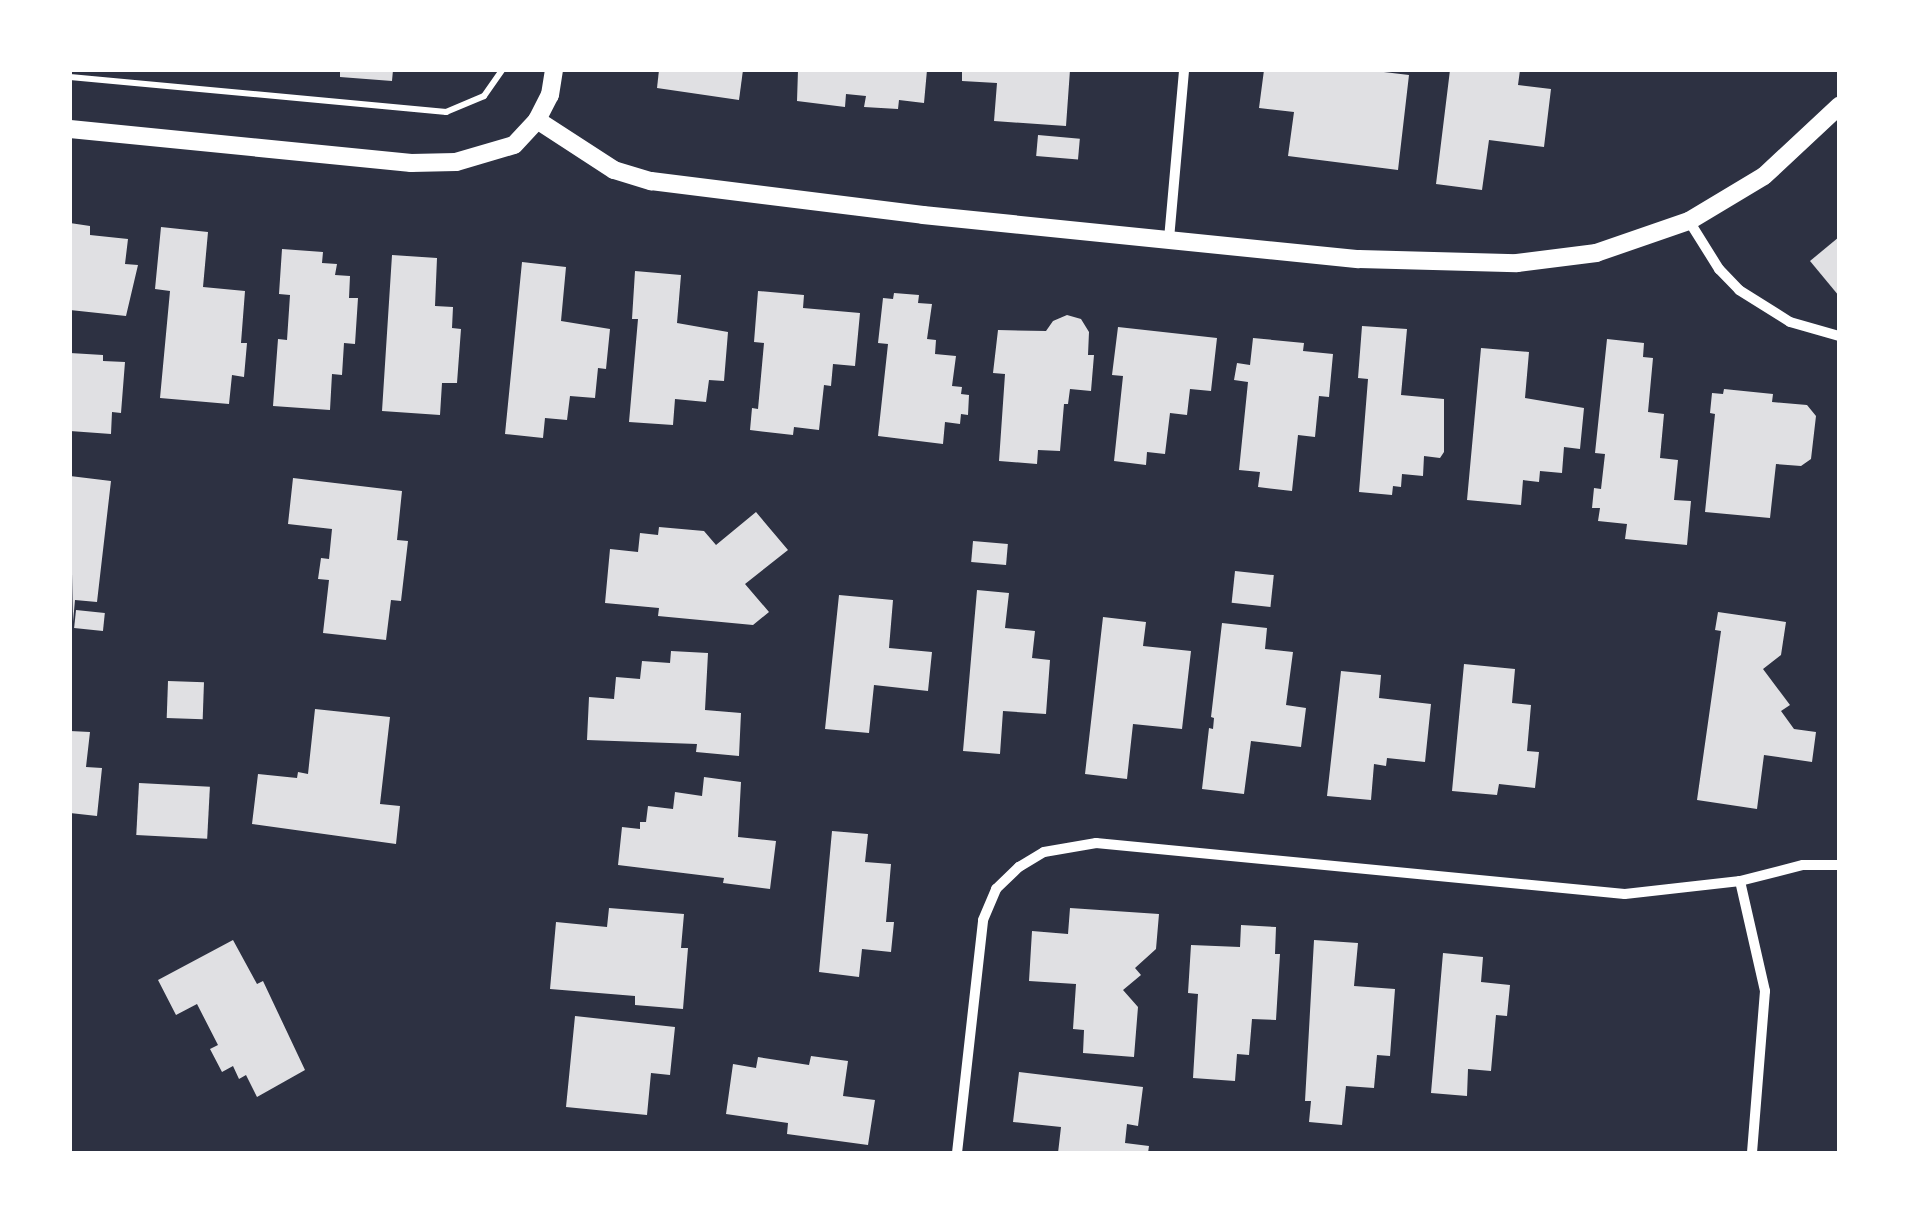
<!DOCTYPE html>
<html>
<head>
<meta charset="utf-8">
<style>
  body { margin:0 }
  #map { position:relative; width:1909px; height:1223px; overflow:hidden; background:#2d3142; font-family:"Sofia Sans Condensed",sans-serif }
  div>[style] { position:absolute }
  [style*='--x'] { left:calc(var(--x)*1px); top:calc(var(--y)*1px); width:calc(var(--w)*1px); rotate:calc(var(--a)*1deg) }
  .building>* { inset:0; background:#e0e0e3; transform-origin:0 0 }
  .path>* { height:6px; margin:-3px; padding:0 3px; transform-origin:3px; border-radius:3px; background:#fff }
  .minor>* { height:10px; margin:-5px; padding:0 5px; transform-origin:5px; border-radius:5px; background:#fff }
  .tertiary>* { height:18px; margin:-9px; padding:0 9px; transform-origin:9px; border-radius:9px; background:#fff }
  span { translate:-50% -50%; white-space:nowrap; text-align:center; line-height:1.15; -webkit-text-stroke:8px #fff; paint-order:stroke }
  .frame { position:absolute; inset:0; border:72px solid #fff; pointer-events:none }
</style>
</head>
<body>
<div id="map">
  <div class="building">
    <i style="clip-path:polygon(340px 70px,393px 70px,392px 81px,340px 77px)"></i>
    <i style="clip-path:polygon(659px 70px,743px 70px,739px 100px,657px 88px)"></i>
    <i style="clip-path:polygon(798px 70px,927px 70px,924px 103px,899px 100px,898px 109px,864px 107px,866px 96px,846px 94px,845px 107px,797px 101px)"></i>
    <i style="clip-path:polygon(962px 70px,1070px 70px,1066px 126px,994px 121px,997px 83px,962px 81px)"></i>
    <i style="clip-path:polygon(1264px 70px,1367px 70px,1409px 75px,1398px 170px,1288px 156px,1294px 112px,1259px 108px)"></i>
    <i style="clip-path:polygon(1450px 70px,1520px 70px,1518px 85px,1551px 89px,1544px 147px,1489px 140px,1482px 190px,1436px 184px)"></i>
    <i style="left:1038px;top:135px;width:42px;height:21px;rotate:5deg"></i>
    <i style="clip-path:polygon(70px 223px,90px 226px,90px 235px,128px 239px,125px 264px,138px 265px,126px 316px,70px 310px)"></i>
    <i style="clip-path:polygon(161px 227px,208px 232px,203px 287px,245px 291px,241px 343px,247px 343px,244px 377px,232px 375px,229px 404px,160px 398px,170px 291px,155px 289px)"></i>
    <i style="clip-path:polygon(1839px 237px,1839px 296px,1810px 261px)"></i>
    <i style="clip-path:polygon(282px 249px,323px 252px,322px 263px,337px 264px,335px 275px,350px 276px,349px 298px,358px 298px,355px 344px,344px 343px,342px 375px,332px 374px,330px 410px,273px 406px,278px 339px,287px 340px,290px 295px,279px 294px)"></i>
    <i style="clip-path:polygon(392px 255px,437px 258px,435px 306px,453px 307px,452px 328px,461px 329px,457px 383px,442px 383px,440px 415px,382px 411px)"></i>
    <i style="clip-path:polygon(522px 262px,566px 267px,561px 321px,610px 329px,606px 369px,598px 368px,595px 398px,570px 396px,567px 420px,545px 418px,543px 438px,505px 434px)"></i>
    <i style="clip-path:polygon(635px 271px,681px 275px,677px 323px,728px 332px,724px 381px,709px 380px,706px 402px,675px 399px,673px 425px,629px 422px,638px 319px,632px 319px)"></i>
    <i style="clip-path:polygon(758px 291px,804px 295px,803px 308px,860px 313px,855px 366px,833px 364px,831px 386px,824px 385px,819px 430px,794px 427px,793px 435px,750px 430px,752px 408px,758px 409px,764px 343px,754px 342px)"></i>
    <i style="clip-path:polygon(894px 293px,919px 295px,918px 303px,932px 304px,927px 339px,936px 340px,935px 354px,956px 356px,952px 386px,962px 387px,961px 394px,969px 395px,968px 415px,961px 414px,960px 424px,945px 422px,943px 444px,878px 436px,888px 344px,878px 343px,883px 298px,893px 299px)"></i>
    <i style="clip-path:polygon(1067px 315px,1081px 319px,1089px 332px,1088px 355px,1094px 355px,1091px 391px,1070px 389px,1068px 404px,1064px 404px,1060px 451px,1038px 450px,1037px 464px,999px 461px,1005px 374px,993px 373px,998px 330px,1046px 331px,1053px 321px)"></i>
    <i style="clip-path:polygon(1362px 326px,1407px 329px,1401px 395px,1444px 399px,1444px 452px,1440px 458px,1424px 456px,1423px 476px,1402px 474px,1401px 487px,1393px 486px,1392px 495px,1359px 492px,1368px 379px,1358px 378px)"></i>
    <i style="clip-path:polygon(1118px 327px,1217px 338px,1211px 391px,1190px 389px,1187px 415px,1170px 413px,1165px 454px,1147px 452px,1146px 465px,1114px 461px,1123px 376px,1112px 375px)"></i>
    <i style="clip-path:polygon(1253px 338px,1304px 343px,1303px 351px,1333px 354px,1329px 397px,1319px 396px,1315px 437px,1298px 435px,1292px 491px,1258px 487px,1260px 472px,1239px 470px,1248px 382px,1234px 380px,1237px 363px,1250px 365px)"></i>
    <i style="clip-path:polygon(1607px 339px,1644px 343px,1643px 357px,1653px 358px,1648px 412px,1664px 414px,1660px 458px,1678px 460px,1674px 500px,1691px 501px,1687px 545px,1625px 539px,1627px 524px,1598px 521px,1600px 508px,1592px 508px,1594px 488px,1601px 489px,1605px 454px,1595px 453px)"></i>
    <i style="clip-path:polygon(1481px 348px,1529px 352px,1525px 398px,1584px 408px,1580px 449px,1564px 447px,1562px 473px,1540px 471px,1539px 482px,1523px 480px,1521px 505px,1467px 500px)"></i>
    <i style="clip-path:polygon(70px 353px,103px 355px,103px 361px,125px 362px,121px 413px,112px 412px,111px 434px,70px 431px)"></i>
    <i style="clip-path:polygon(1724px 389px,1773px 394px,1772px 402px,1807px 405px,1816px 416px,1811px 459px,1801px 466px,1776px 464px,1770px 518px,1705px 512px,1715px 414px,1710px 413px,1712px 393px,1723px 394px)"></i>
    <i style="clip-path:polygon(70px 476px,111px 481px,97px 602px,75px 600px,73px 622px)"></i>
    <i style="clip-path:polygon(293px 478px,402px 491px,397px 540px,408px 541px,401px 601px,391px 600px,386px 640px,323px 633px,329px 580px,318px 579px,321px 558px,329px 559px,332px 529px,288px 524px)"></i>
    <i style="clip-path:polygon(756px 512px,788px 550px,745px 584px,769px 612px,753px 625px,658px 616px,659px 608px,605px 603px,610px 549px,638px 552px,640px 533px,658px 535px,659px 527px,704px 531px,716px 545px)"></i>
    <i style="left:973px;top:541px;width:35px;height:21px;rotate:5deg"></i>
    <i style="left:1235px;top:571px;width:39px;height:32px;rotate:6deg"></i>
    <i style="clip-path:polygon(977px 590px,1009px 593px,1005px 628px,1035px 631px,1032px 658px,1050px 660px,1046px 714px,1003px 711px,1000px 754px,963px 751px)"></i>
    <i style="clip-path:polygon(839px 595px,893px 600px,889px 648px,932px 652px,928px 691px,874px 685px,869px 733px,825px 729px)"></i>
    <i style="left:76px;top:610px;width:29px;height:18px;rotate:6deg"></i>
    <i style="clip-path:polygon(1718px 612px,1786px 622px,1781px 655px,1763px 669px,1790px 705px,1781px 711px,1794px 729px,1816px 732px,1812px 762px,1764px 755px,1757px 809px,1697px 800px,1721px 631px,1715px 630px)"></i>
    <i style="clip-path:polygon(1103px 617px,1146px 622px,1143px 646px,1191px 651px,1182px 729px,1133px 724px,1127px 779px,1085px 774px)"></i>
    <i style="clip-path:polygon(1222px 623px,1267px 628px,1265px 649px,1293px 652px,1286px 705px,1306px 708px,1301px 747px,1251px 741px,1244px 794px,1202px 789px,1209px 728px,1213px 729px,1214px 718px,1211px 717px)"></i>
    <i style="clip-path:polygon(671px 651px,708px 653px,705px 710px,741px 713px,739px 756px,696px 752px,697px 744px,587px 740px,589px 697px,614px 699px,616px 677px,640px 679px,642px 661px,670px 663px)"></i>
    <i style="clip-path:polygon(1464px 664px,1515px 669px,1512px 703px,1531px 705px,1527px 751px,1539px 752px,1535px 788px,1499px 784px,1497px 795px,1452px 791px)"></i>
    <i style="clip-path:polygon(1341px 671px,1381px 675px,1379px 698px,1431px 704px,1425px 762px,1387px 758px,1386px 766px,1374px 764px,1371px 800px,1327px 796px)"></i>
    <i style="left:168px;top:681px;width:36px;height:37px;rotate:2deg"></i>
    <i style="clip-path:polygon(315px 709px,390px 717px,380px 804px,400px 806px,396px 844px,252px 824px,258px 774px,297px 778px,298px 772px,308px 774px)"></i>
    <i style="clip-path:polygon(70px 731px,90px 732px,86px 767px,102px 768px,97px 816px,70px 813px)"></i>
    <i style="clip-path:polygon(704px 777px,741px 782px,738px 837px,776px 841px,770px 889px,723px 883px,724px 878px,618px 865px,622px 827px,640px 829px,640px 822px,646px 822px,648px 806px,673px 809px,675px 792px,702px 796px)"></i>
    <i style="left:139px;top:783px;width:71px;height:52px;rotate:3deg"></i>
    <i style="clip-path:polygon(832px 831px,868px 834px,865px 862px,891px 864px,886px 922px,894px 922px,891px 952px,862px 949px,859px 977px,819px 972px)"></i>
    <i style="clip-path:polygon(609px 908px,684px 914px,681px 948px,688px 948px,683px 1009px,635px 1005px,635px 996px,550px 989px,556px 922px,607px 927px)"></i>
    <i style="clip-path:polygon(1070px 908px,1159px 914px,1156px 949px,1135px 968px,1141px 975px,1123px 990px,1138px 1007px,1134px 1057px,1083px 1053px,1084px 1030px,1073px 1029px,1076px 984px,1029px 981px,1032px 931px,1068px 934px)"></i>
    <i style="clip-path:polygon(1241px 925px,1276px 927px,1275px 954px,1280px 954px,1276px 1020px,1252px 1019px,1249px 1055px,1237px 1054px,1235px 1081px,1193px 1078px,1198px 994px,1188px 993px,1191px 945px,1240px 947px)"></i>
    <i style="clip-path:polygon(233px 940px,257px 984px,263px 981px,305px 1070px,257px 1097px,246px 1075px,239px 1079px,233px 1066px,222px 1072px,210px 1049px,218px 1045px,197px 1004px,176px 1015px,158px 980px)"></i>
    <i style="clip-path:polygon(1314px 940px,1358px 943px,1354px 986px,1395px 989px,1390px 1056px,1377px 1055px,1374px 1088px,1346px 1086px,1342px 1125px,1309px 1122px,1311px 1101px,1305px 1101px)"></i>
    <i style="clip-path:polygon(1443px 953px,1483px 957px,1481px 982px,1510px 985px,1507px 1016px,1496px 1015px,1491px 1071px,1468px 1069px,1467px 1096px,1431px 1093px)"></i>
    <i style="clip-path:polygon(575px 1016px,675px 1027px,670px 1075px,651px 1073px,647px 1115px,566px 1107px)"></i>
    <i style="clip-path:polygon(811px 1056px,848px 1061px,843px 1096px,875px 1100px,868px 1145px,787px 1134px,788px 1123px,726px 1114px,733px 1064px,756px 1068px,758px 1057px,809px 1065px)"></i>
    <i style="clip-path:polygon(1019px 1072px,1143px 1087px,1138px 1126px,1127px 1124px,1125px 1143px,1149px 1146px,1148px 1153px,1058px 1153px,1061px 1127px,1013px 1122px)"></i>
  </div>
  <div class="path">
    <i style="--x:70;--y:77;--w:378;--a:5.3"></i>
    <i style="--x:446;--y:112;--w:41;--a:-22.8"></i>
    <i style="--x:484;--y:96;--w:32;--a:-55"></i>
  </div>
  <div class="minor">
    <i style="--x:1689;--y:221;--w:57;--a:58"></i>
    <i style="--x:1719;--y:269;--w:29;--a:46"></i>
    <i style="--x:1739;--y:290;--w:60;--a:32.1"></i>
    <i style="--x:1790;--y:322;--w:51;--a:15.9"></i>
    <i style="--x:1169;--y:239;--w:170;--a:-84.9"></i>
    <i style="--x:1740;--y:881;--w:113;--a:77.2"></i>
    <i style="--x:1765;--y:991;--w:163;--a:94.6"></i>
    <i style="--x:957;--y:1153;--w:234;--a:-83.6"></i>
    <i style="--x:983;--y:920;--w:34;--a:-67"></i>
    <i style="--x:996;--y:889;--w:32;--a:-44"></i>
    <i style="--x:1019;--y:867;--w:29;--a:-31"></i>
    <i style="--x:1044;--y:852;--w:53;--a:-9.8"></i>
    <i style="--x:1096;--y:843;--w:531;--a:5.51"></i>
    <i style="--x:1625;--y:894;--w:116;--a:-6.4"></i>
    <i style="--x:1740;--y:881;--w:65;--a:-14.3"></i>
    <i style="--x:1803;--y:865;--w:36;--a:0"></i>
  </div>
  <div class="tertiary">
    <i style="--x:537;--y:120;--w:92;--a:33"></i>
    <i style="--x:614;--y:170;--w:39;--a:17"></i>
    <i style="--x:651;--y:181;--w:274;--a:7.1"></i>
    <i style="--x:923;--y:215;--w:438;--a:5.8"></i>
    <i style="--x:1359;--y:259;--w:158;--a:1.5"></i>
    <i style="--x:1517;--y:263;--w:80;--a:-7.2"></i>
    <i style="--x:1596;--y:253;--w:98;--a:-19"></i>
    <i style="--x:1689;--y:221;--w:87;--a:-31"></i>
    <i style="--x:1764;--y:176;--w:103;--a:-43"></i>
    <i style="--x:70;--y:129;--w:343;--a:5.7"></i>
    <i style="--x:411;--y:163;--w:45;--a:-1.3"></i>
    <i style="--x:456;--y:162;--w:60;--a:-16.3"></i>
    <i style="--x:514;--y:145;--w:34;--a:-47"></i>
    <i style="--x:537;--y:120;--w:28;--a:-63"></i>
    <i style="--x:550;--y:95;--w:25;--a:-81"></i>
  </div>
  <div class="frame"></div>
</div>
</body>
</html>
